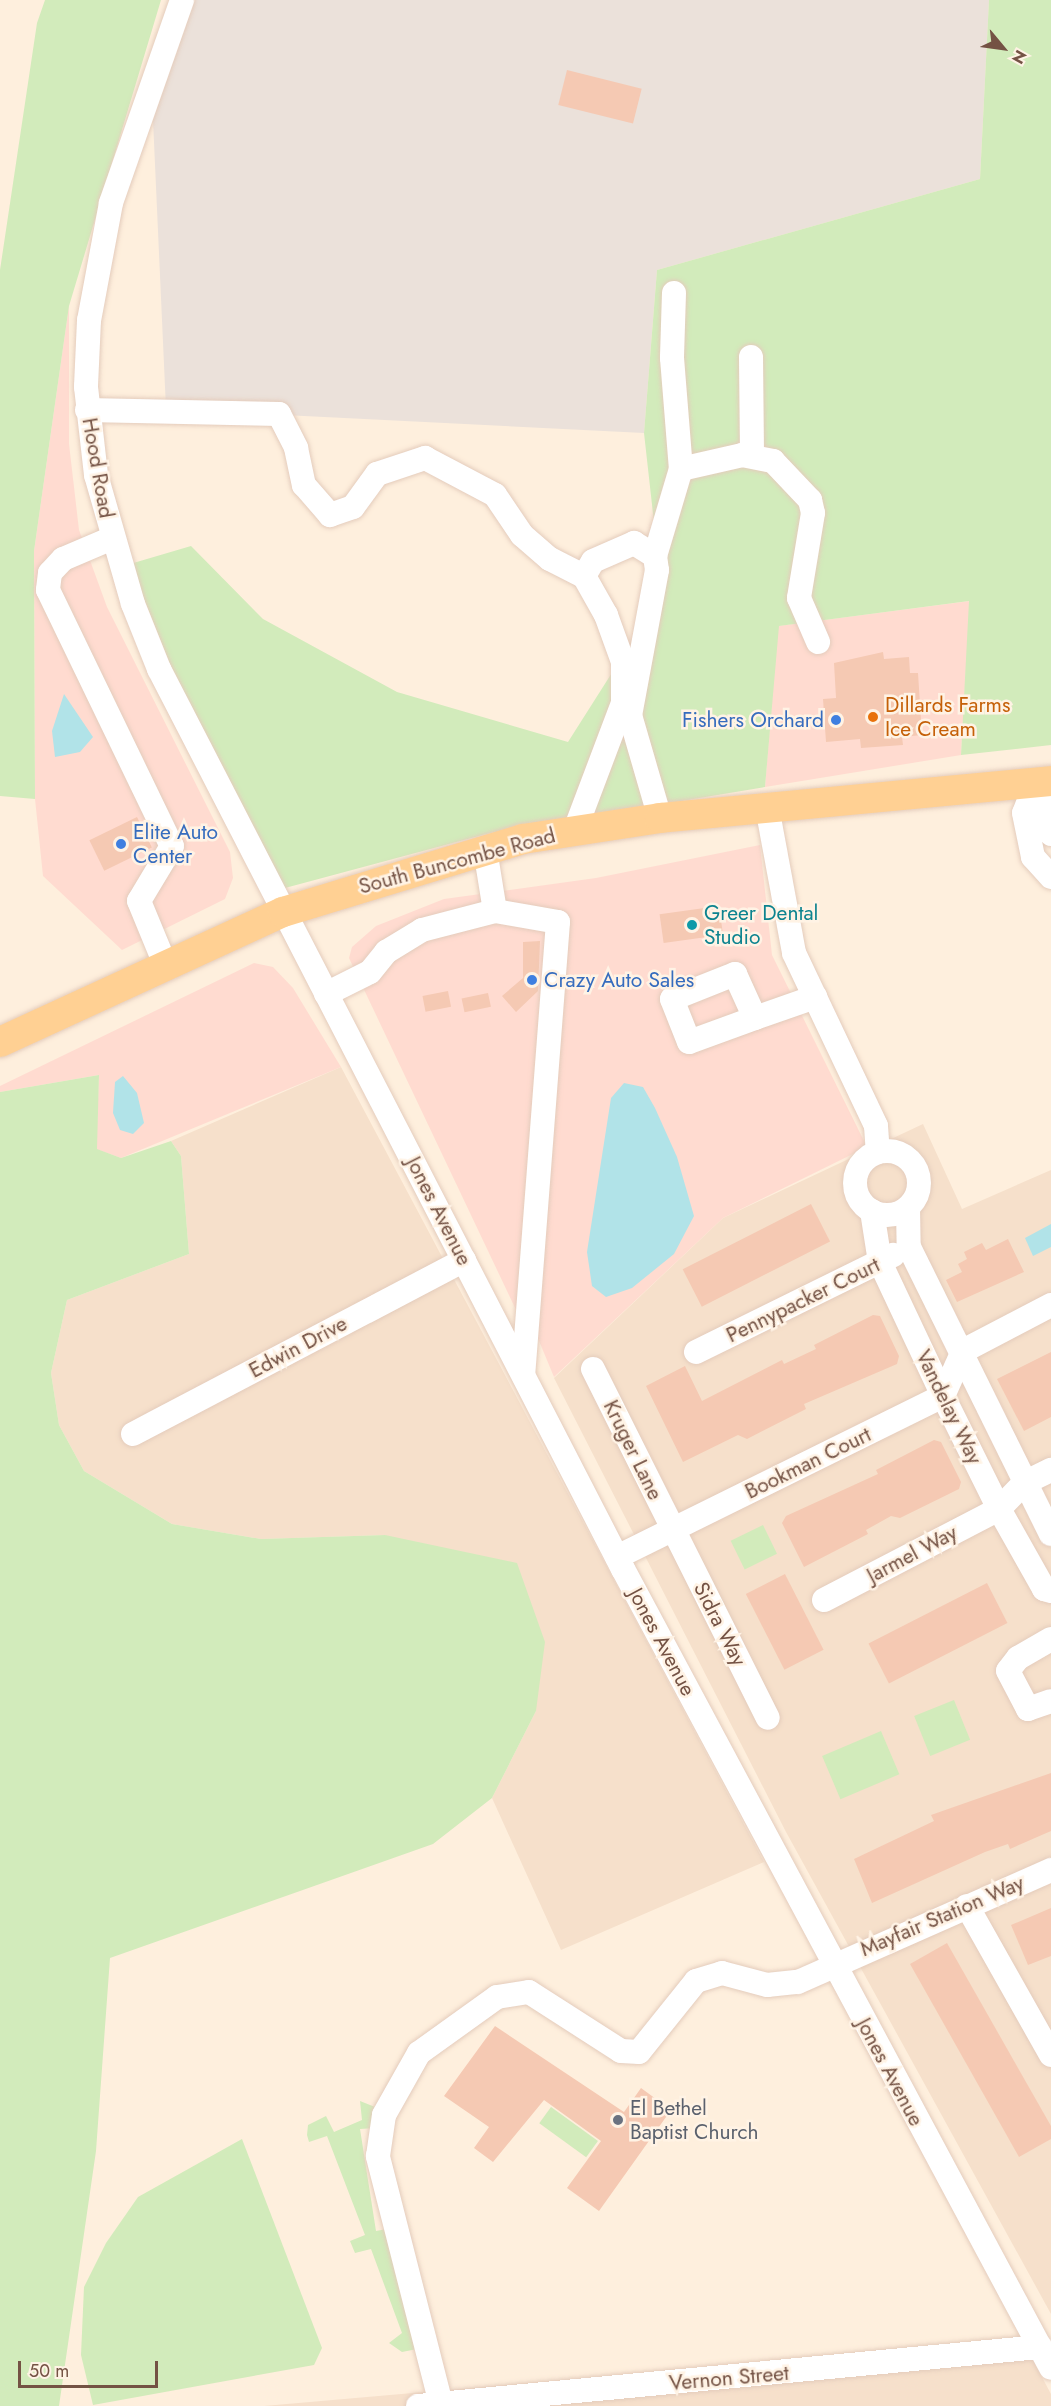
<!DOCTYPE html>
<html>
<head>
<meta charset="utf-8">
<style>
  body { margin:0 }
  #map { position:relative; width:1051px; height:2406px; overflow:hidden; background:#feefdd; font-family:Jost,sans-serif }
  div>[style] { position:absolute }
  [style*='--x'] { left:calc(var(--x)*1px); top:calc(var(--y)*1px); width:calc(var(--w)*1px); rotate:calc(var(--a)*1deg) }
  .residential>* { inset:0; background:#f6e0cb }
  .commercial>* { inset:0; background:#ffdbd0 }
  .industrial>* { inset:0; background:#ebe1da }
  .green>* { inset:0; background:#d2ebbb; transform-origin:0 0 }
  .water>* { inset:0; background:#b1e3e8 }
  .building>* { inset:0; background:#f5c9b3; transform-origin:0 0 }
  .roads { filter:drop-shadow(0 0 2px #e4ccbc) drop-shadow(0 0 2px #e4ccbc) }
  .minor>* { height:24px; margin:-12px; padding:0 12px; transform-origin:12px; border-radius:12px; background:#fff }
  .minor>.ring { margin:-12px; padding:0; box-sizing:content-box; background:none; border:24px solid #fff; border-radius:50% }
  .major>* { height:30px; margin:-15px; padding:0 15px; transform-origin:15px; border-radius:15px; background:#ffd093 }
  .dots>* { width:16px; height:16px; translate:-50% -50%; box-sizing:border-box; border:3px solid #fff3e5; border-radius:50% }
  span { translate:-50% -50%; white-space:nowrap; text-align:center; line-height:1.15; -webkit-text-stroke:5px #fff3e5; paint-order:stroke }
  .street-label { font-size:21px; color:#745244 }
  .food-label { font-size:21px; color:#c56008 }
  .left { translate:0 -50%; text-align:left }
  .shop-label { font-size:21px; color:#366cbe }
  .right { translate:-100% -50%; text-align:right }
  .culture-label { font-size:21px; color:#0d838f }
  .worship-label { font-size:21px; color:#5b616d }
  .north { position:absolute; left:973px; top:18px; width:60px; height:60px; -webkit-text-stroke:4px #fff3e5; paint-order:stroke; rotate:119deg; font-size:16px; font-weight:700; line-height:24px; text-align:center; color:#745244 }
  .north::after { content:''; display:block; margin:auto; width:21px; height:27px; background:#745244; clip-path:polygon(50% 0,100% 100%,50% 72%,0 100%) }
  .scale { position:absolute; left:18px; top:2361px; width:140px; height:27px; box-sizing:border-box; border:3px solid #745244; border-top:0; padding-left:8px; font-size:18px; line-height:21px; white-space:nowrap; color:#745244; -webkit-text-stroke:4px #fff3e5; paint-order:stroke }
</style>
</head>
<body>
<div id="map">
  <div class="residential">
    <i style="clip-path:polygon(341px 1067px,764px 1862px,561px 1950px,492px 1798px,536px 1711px,385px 1535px,261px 1539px,172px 1524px,84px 1471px,59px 1425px,51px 1373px,67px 1300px,189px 1254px,181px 1156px,171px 1141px)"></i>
    <i style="clip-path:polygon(923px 1124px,962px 1209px,1051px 1170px,1051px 2314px,786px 1832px,554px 1378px,723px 1218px)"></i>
    <i style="clip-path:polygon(1022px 2340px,1051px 2394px,1051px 2406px,264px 2406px)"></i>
  </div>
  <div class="commercial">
    <i style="clip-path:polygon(69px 306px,69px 444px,79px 530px,107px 607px,230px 852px,233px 878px,225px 899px,122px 950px,43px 876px,35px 799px,34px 551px)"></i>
    <i style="clip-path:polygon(970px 601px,961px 755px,765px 787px,778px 626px)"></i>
    <i style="clip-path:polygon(760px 845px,772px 955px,867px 1147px,723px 1218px,554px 1377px,537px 1336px,517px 1312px,349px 958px,352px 947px,376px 926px,444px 899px,596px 878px)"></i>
    <i style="clip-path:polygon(254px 963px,273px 967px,293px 988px,341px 1067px,121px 1158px,96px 1149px,99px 1075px,0 1092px,0 1086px)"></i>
  </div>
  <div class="industrial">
    <i style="clip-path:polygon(195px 0,989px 0,980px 179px,657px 270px,644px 433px,166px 409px,153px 120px)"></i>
  </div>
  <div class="green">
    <i style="clip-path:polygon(45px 0,161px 0,69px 306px,34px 551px,35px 799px,0 796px,0 270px,37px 23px)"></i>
    <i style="clip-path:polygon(989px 0,1051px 0,1051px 745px,961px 755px,969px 601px,779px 626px,765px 787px,490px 833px,285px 888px,203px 747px,130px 564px,191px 546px,263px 619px,397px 692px,568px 742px,662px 594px,644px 433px,657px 270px,980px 179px)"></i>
    <i style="clip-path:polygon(99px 1075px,97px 1149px,121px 1158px,171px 1141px,181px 1156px,189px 1254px,67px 1300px,51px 1373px,59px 1425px,84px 1471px,172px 1524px,261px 1539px,385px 1535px,517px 1563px,545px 1642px,536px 1711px,492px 1798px,433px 1844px,110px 1958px,96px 2151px,59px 2406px,0 2406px,0 1092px)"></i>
    <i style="left:763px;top:1525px;width:32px;height:36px;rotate:64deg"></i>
    <i style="left:954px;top:1700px;width:43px;height:43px;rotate:68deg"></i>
    <i style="left:881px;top:1731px;width:47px;height:64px;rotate:67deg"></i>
    <i style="clip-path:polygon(360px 2101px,375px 2107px,376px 2128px,360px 2129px,376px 2231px,392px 2228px,422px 2348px,402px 2352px,389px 2343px,402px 2333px,371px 2249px,355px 2253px,350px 2241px,365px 2235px,327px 2136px,309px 2142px,307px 2135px,308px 2125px,326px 2116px,334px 2132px,362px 2120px)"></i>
    <i style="left:551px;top:2107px;width:58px;height:20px;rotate:36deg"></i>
    <i style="clip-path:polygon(242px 2139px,322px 2348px,314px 2365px,93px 2405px,81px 2355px,84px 2287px,106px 2243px,138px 2197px)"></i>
  </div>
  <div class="water">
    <i style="clip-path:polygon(64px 694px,93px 737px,80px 752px,55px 757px,52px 731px)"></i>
    <i style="clip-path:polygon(123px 1076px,137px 1093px,144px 1123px,133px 1134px,120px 1130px,113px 1113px,115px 1082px)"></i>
    <i style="clip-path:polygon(624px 1083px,643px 1087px,655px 1108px,677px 1157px,694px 1216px,674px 1254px,632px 1288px,606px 1297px,592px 1286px,587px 1252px,611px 1098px)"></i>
    <i style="clip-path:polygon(1051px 1224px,1051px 1247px,1033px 1256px,1025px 1238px)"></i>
  </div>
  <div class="building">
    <i style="left:567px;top:70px;width:77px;height:36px;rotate:14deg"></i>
    <i style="clip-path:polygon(883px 652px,884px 659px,909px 657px,910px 673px,918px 673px,922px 735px,902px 737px,903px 745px,861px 748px,860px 739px,826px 742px,823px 699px,836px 698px,834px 663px)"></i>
    <i style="left:137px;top:817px;width:34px;height:53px;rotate:64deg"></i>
    <i style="left:719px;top:906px;width:29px;height:60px;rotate:82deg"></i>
    <i style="clip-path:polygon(540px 941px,538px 991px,516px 1012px,502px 996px,523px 978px,523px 942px)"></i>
    <i style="left:448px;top:991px;width:16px;height:26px;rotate:79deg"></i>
    <i style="left:488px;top:993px;width:14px;height:27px;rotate:78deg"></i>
    <i style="left:811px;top:1204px;width:42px;height:144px;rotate:63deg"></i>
    <i style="clip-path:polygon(1008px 1239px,1024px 1272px,957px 1302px,946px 1280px,962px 1272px,958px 1264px,967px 1259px,964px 1252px,982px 1243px,986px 1250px)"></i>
    <i style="clip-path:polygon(873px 1315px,880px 1316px,899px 1356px,897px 1364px,804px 1404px,806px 1409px,747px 1439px,738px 1435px,683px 1462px,646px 1386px,685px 1366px,702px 1401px,782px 1360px,784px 1364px,816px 1349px,814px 1345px)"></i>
    <i style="clip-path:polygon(1051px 1352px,1051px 1417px,1024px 1431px,997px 1379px)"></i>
    <i style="clip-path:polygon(934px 1440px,941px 1442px,961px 1482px,959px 1489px,900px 1518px,891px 1516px,866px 1530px,868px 1534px,804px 1567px,782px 1523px,786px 1516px,878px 1474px,876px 1470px)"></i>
    <i style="left:785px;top:1574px;width:85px;height:44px;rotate:63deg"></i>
    <i style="left:987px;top:1583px;width:45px;height:133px;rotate:63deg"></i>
    <i style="clip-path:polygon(1051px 1773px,1051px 1831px,1010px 1849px,1008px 1844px,985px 1852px,872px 1903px,854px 1859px,934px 1821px,931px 1815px)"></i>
    <i style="clip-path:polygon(1051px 1908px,1051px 1956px,1028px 1965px,1011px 1925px)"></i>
    <i style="clip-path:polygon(947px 1943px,1051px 2126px,1051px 2139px,1019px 2157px,910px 1964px)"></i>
    <i style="clip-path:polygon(495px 2026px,624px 2112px,641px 2088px,671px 2110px,599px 2211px,567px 2188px,601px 2141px,544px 2100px,493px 2162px,474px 2148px,489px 2127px,444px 2096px)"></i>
  </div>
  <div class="roads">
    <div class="minor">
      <i style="--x:182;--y:0;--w:215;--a:109.3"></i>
      <i style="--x:111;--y:203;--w:119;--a:100.6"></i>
      <i style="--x:89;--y:320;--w:67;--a:92.6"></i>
      <i style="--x:86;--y:387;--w:89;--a:83.5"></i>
      <i style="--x:96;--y:475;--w:134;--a:74"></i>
      <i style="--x:133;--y:604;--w:70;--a:68.2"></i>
      <i style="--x:159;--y:669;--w:1013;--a:62.73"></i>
      <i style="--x:623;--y:1569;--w:906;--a:61.82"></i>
      <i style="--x:674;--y:293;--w:65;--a:91.8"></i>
      <i style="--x:672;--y:358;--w:111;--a:85.4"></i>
      <i style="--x:751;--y:357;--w:98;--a:89.4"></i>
      <i style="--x:87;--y:410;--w:192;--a:1.2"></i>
      <i style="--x:279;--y:414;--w:38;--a:63"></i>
      <i style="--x:296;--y:448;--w:38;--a:78"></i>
      <i style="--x:304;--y:485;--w:40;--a:49"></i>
      <i style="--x:330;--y:515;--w:24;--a:-19"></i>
      <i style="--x:353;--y:507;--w:41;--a:-54"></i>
      <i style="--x:377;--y:474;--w:51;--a:-18.4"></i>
      <i style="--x:425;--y:458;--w:79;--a:27.9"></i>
      <i style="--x:495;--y:495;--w:48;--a:56"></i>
      <i style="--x:522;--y:535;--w:37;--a:41"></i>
      <i style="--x:550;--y:559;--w:38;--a:27"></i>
      <i style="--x:110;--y:539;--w:51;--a:156.9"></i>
      <i style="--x:63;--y:559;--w:19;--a:133"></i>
      <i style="--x:50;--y:573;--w:17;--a:97"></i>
      <i style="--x:48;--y:590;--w:284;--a:64.2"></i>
      <i style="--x:172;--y:846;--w:64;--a:121"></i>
      <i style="--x:139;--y:901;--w:68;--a:67.6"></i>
      <i style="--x:655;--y:556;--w:91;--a:-73.4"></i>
      <i style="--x:681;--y:469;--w:63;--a:-12.9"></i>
      <i style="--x:742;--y:455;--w:32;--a:11"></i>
      <i style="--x:773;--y:461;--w:54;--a:46.5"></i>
      <i style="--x:810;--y:500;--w:13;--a:77"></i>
      <i style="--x:813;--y:513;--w:86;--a:99.4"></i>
      <i style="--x:799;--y:598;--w:48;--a:66.6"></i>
      <i style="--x:1036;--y:782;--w:33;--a:111"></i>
      <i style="--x:1024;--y:813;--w:45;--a:78.4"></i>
      <i style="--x:1033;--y:857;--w:27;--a:48"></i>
      <i style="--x:1036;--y:782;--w:54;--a:73.9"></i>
      <i style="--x:767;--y:807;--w:148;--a:79.5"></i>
      <i style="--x:794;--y:953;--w:191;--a:64.6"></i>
      <i style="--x:876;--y:1126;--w:26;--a:86"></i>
      <i style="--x:575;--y:830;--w:136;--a:-69.3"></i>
      <i style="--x:623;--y:703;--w:41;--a:-90"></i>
      <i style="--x:623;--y:662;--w:50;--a:-109.9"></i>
      <i style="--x:606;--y:615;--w:45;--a:-119.4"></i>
      <i style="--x:584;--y:576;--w:17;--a:-59"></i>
      <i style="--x:593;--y:561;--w:45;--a:-23.7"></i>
      <i style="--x:634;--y:543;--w:25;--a:32"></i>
      <i style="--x:655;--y:556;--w:14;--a:82"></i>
      <i style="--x:657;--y:570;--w:147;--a:100.5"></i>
      <i style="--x:630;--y:715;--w:107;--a:73.8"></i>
      <i style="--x:495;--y:911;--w:64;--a:9.9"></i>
      <i style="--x:558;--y:922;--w:453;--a:94.4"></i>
      <i style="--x:326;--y:994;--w:49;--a:-26.6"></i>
      <i style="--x:370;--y:972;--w:26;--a:-51"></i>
      <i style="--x:386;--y:952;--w:42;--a:-31.4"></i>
      <i style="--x:422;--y:930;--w:75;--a:-14.6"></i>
      <i style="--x:495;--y:911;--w:63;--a:-99.2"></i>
      <i style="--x:755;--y:1018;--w:70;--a:160"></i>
      <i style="--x:689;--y:1042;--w:46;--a:-111.6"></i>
      <i style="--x:672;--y:999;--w:68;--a:-21.6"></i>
      <i style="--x:735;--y:974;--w:48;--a:65.6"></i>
      <i style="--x:755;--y:1018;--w:64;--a:-19.3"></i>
      <i class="ring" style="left:855px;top:1151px;width:40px;height:40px"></i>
      <i style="--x:908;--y:1208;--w:39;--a:89"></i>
      <i style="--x:909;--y:1247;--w:320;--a:63.7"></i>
      <i style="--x:872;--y:1211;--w:52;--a:81.1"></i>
      <i style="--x:880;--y:1262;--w:148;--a:64.8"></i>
      <i style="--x:943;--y:1396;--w:126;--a:63.6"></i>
      <i style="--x:999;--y:1509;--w:92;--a:60.6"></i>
      <i style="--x:1044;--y:1589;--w:7;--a:16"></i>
      <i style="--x:696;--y:1352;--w:220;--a:-26.2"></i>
      <i style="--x:593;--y:1369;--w:390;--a:63.4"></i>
      <i style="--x:133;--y:1434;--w:374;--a:-27.7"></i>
      <i style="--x:617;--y:1557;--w:364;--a:-26.3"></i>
      <i style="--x:943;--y:1396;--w:49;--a:-66"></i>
      <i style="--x:963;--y:1351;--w:99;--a:-27.6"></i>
      <i style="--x:824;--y:1600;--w:197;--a:-27.5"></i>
      <i style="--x:999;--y:1509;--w:36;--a:-46"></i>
      <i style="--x:1024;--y:1483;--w:30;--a:-26"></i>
      <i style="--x:1051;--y:1639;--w:38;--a:150"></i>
      <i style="--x:1018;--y:1658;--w:16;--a:128"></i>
      <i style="--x:1008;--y:1671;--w:43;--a:62.2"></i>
      <i style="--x:1028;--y:1709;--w:24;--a:-19"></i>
      <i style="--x:967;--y:1906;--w:171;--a:60.6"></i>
      <i style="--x:441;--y:2404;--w:256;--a:-104.3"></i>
      <i style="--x:378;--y:2156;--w:41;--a:-81.7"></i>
      <i style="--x:384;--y:2115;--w:71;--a:-60.6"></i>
      <i style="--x:419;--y:2053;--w:96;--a:-35.7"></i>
      <i style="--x:497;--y:1997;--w:32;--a:-9"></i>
      <i style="--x:529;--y:1992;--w:109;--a:32.7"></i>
      <i style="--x:621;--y:2051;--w:18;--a:3"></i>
      <i style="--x:639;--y:2052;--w:91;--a:-51.2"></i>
      <i style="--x:696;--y:1981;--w:27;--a:-17"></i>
      <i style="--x:722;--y:1973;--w:47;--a:14.9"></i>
      <i style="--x:767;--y:1985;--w:31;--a:-6"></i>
      <i style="--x:798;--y:1982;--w:277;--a:-23.9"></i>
      <i style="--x:418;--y:2406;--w:625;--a:-5.42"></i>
    </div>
    <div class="major">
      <i style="--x:0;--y:1042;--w:311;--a:-24.7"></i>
      <i style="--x:283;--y:912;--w:251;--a:-16.9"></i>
      <i style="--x:523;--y:839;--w:139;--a:-8.7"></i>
      <i style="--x:660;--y:818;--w:393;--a:-5.4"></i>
    </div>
  </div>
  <div class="dots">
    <i style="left:873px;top:717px;background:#e8710a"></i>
    <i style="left:836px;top:720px;background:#3f7fe0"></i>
    <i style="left:121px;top:844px;background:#3f7fe0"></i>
    <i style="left:692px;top:925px;background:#0f9aa8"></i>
    <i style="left:532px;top:980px;background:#3f7fe0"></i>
    <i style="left:618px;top:2120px;background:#6b7280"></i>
  </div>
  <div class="street-label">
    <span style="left:98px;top:468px;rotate:80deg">Hood Road</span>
    <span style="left:457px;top:861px;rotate:-15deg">South Buncombe Road</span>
    <span style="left:439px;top:1211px;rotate:63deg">Jones Avenue</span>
    <span style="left:803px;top:1300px;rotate:-26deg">Pennypacker Court</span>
    <span style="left:298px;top:1347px;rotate:-28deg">Edwin Drive</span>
    <span style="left:949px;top:1407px;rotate:64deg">Vandelay Way</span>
    <span style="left:633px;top:1450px;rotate:64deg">Kruger Lane</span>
    <span style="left:808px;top:1463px;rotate:-26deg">Bookman Court</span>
    <span style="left:912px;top:1554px;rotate:-28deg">Jarmel Way</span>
    <span style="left:720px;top:1624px;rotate:63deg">Sidra Way</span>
    <span style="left:662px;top:1642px;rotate:62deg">Jones Avenue</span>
    <span style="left:942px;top:1916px;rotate:-23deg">Mayfair Station Way</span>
    <span style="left:890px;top:2072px;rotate:62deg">Jones Avenue</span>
    <span style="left:729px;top:2378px;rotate:-5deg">Vernon Street</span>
  </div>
  <div class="food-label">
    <span class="left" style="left:885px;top:717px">Dillards Farms<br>Ice Cream</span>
  </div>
  <div class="shop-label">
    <span class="right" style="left:824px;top:720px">Fishers Orchard</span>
    <span class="left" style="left:133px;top:844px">Elite Auto<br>Center</span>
    <span class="left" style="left:544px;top:980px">Crazy Auto Sales</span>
  </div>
  <div class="culture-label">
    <span class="left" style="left:704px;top:925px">Greer Dental<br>Studio</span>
  </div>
  <div class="worship-label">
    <span class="left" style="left:630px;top:2120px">El Bethel<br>Baptist Church</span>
  </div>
  <div class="north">N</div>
  <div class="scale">50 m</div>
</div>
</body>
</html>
